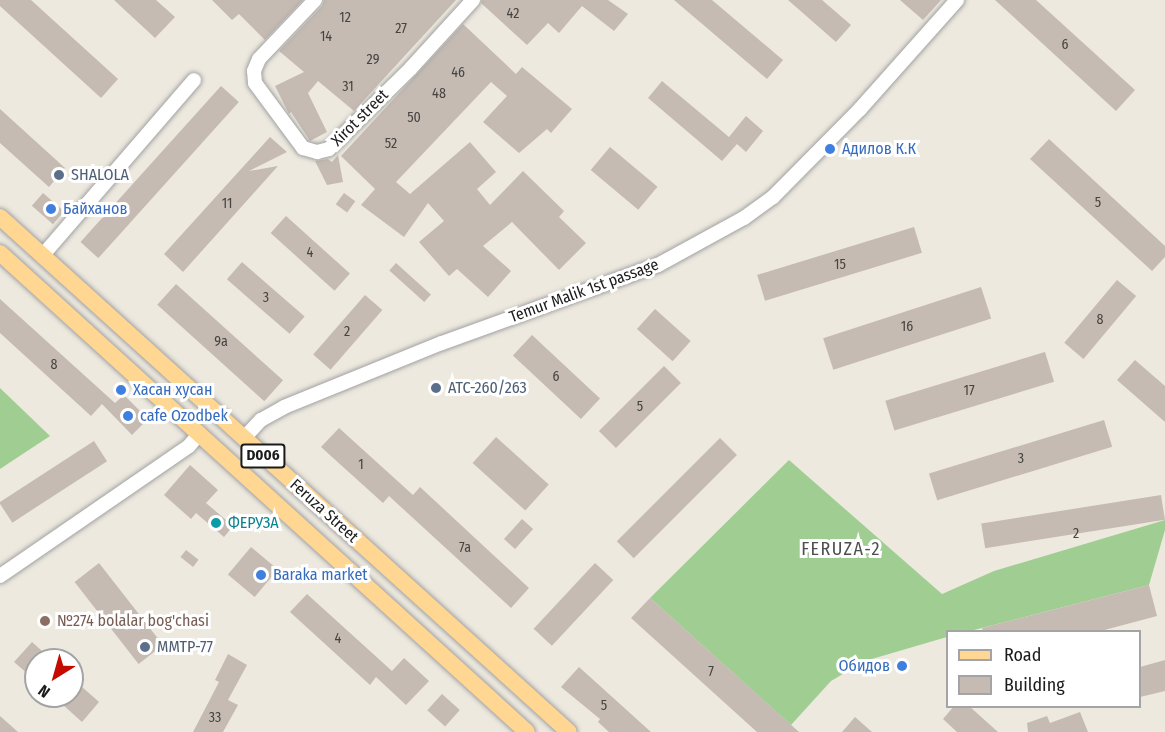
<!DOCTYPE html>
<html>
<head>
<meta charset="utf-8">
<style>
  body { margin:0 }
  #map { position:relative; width:1165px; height:732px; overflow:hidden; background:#ede9df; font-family:"Fira Sans Condensed",sans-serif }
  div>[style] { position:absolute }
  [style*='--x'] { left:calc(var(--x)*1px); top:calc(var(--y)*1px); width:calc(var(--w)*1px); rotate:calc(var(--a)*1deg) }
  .forest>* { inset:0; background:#a0ce92 }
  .building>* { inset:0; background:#c5bbb3; transform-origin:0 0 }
  .roads { filter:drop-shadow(0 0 2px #a2a2a2) drop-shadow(0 0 2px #a2a2a2) }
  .minor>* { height:14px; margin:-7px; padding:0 7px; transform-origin:7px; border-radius:7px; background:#fff }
  .major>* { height:16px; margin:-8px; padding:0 8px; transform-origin:8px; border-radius:8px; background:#ffd692 }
  .dots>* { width:16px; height:16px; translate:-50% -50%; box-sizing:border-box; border:3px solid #fff; border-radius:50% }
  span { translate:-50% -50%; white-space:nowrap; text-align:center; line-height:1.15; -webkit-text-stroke:6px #fff; paint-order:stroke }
  .number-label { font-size:14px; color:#464341 }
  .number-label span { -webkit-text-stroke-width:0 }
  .shield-label span { padding:2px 4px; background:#fff; border:2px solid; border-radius:4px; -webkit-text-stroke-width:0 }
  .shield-label { font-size:15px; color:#1b1b1b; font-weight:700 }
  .street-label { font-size:16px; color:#1b1b1b }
  .shop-label { font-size:16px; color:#366cbe }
  .left { translate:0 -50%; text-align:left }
  .right { translate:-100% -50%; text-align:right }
  .service-label { font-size:16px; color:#4e5e75 }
  .culture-label { font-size:16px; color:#0d838f }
  .education-label { font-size:16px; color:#785e54 }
  .neighbourhood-label { font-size:18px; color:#4e4e4e; letter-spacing:1.5px }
  .legend { position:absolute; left:946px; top:630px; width:195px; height:78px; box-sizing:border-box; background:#fff; border:2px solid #a4a4a4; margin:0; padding:8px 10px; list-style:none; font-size:18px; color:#1b1b1b }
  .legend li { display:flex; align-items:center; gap:12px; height:30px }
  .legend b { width:30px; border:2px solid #a4a4a4 }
  .north { position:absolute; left:24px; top:648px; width:60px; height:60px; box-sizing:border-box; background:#fff; border:2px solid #a4a4a4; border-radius:50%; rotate:217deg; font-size:16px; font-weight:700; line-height:24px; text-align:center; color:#1b1b1b }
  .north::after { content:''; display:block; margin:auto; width:21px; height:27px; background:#c50b00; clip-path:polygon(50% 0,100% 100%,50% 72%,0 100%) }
</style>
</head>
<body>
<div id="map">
  <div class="forest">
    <i style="clip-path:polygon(0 388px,50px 436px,0 469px)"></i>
    <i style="clip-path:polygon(789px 460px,942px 594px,994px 571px,1165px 520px,1165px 530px,1149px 585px,970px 631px,948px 632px,947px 637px,865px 661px,831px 681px,791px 725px,650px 598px)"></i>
  </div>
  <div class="building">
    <i style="clip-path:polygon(0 0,31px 0,118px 79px,101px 98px,0 6px)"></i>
    <i style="clip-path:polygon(114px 0,156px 0,175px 17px,155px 38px)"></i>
    <i style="clip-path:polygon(212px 0,303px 0,265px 40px,239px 14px,232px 20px)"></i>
    <i style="clip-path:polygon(324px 0,456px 0,354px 111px,318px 81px,308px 93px,327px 132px,310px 141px,291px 112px,289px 114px,275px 86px,304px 72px,279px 51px,322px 6px)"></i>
    <i style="clip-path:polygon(482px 0,608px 0,628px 14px,614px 31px,582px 6px,559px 33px,548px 23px,527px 45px,481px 3px)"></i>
    <i style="clip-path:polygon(674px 0,712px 0,783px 60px,767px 79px)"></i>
    <i style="clip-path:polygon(788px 0,822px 0,851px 25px,836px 42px)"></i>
    <i style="clip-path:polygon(900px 0,941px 0,923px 20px)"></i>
    <i style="clip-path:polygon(995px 0,1036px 0,1135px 90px,1116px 111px)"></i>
    <i style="clip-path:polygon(463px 24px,516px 74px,522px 67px,572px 109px,551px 133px,547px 129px,519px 153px,483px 122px,507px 96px,491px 82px,396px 182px,410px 194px,470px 142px,496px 172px,477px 189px,490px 205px,523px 171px,564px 211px,559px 217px,586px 243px,559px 270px,512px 222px,483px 246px,511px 271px,488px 297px,457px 269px,449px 276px,419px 242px,444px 221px,428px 203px,404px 237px,361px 205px,375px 189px,341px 156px)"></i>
    <i style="clip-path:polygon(662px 81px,729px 137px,746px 116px,763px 131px,746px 152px,737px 144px,722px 161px,648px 98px)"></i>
    <i style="left:221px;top:86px;width:24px;height:210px;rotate:42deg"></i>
    <i style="clip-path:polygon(0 109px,65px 168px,49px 187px,0 143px)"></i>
    <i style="clip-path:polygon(270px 137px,287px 152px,249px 171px,278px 166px,183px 272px,164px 254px)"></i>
    <i style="clip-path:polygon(1049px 139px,1165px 246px,1165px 257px,1152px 271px,1030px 159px)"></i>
    <i style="left:610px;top:147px;width:62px;height:30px;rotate:40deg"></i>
    <i style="clip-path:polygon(338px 155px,343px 182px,327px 185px,315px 161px,328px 159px,332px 162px)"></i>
    <i style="left:43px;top:193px;width:28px;height:17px;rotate:41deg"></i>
    <i style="left:344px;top:193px;width:14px;height:14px;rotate:36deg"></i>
    <i style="left:286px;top:216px;width:86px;height:23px;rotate:42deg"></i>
    <i style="left:914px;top:227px;width:27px;height:164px;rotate:73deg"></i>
    <i style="left:242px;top:262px;width:83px;height:23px;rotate:41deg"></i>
    <i style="left:396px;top:263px;width:47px;height:10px;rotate:42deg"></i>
    <i style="left:1117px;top:280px;width:25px;height:82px;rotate:40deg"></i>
    <i style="left:176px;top:284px;width:144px;height:28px;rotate:42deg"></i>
    <i style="left:981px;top:287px;width:33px;height:166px;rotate:72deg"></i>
    <i style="left:365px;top:295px;width:23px;height:79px;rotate:41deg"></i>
    <i style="clip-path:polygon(0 299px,115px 403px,124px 395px,148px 419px,132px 435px,102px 404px,91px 416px,0 333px)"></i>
    <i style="left:655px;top:309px;width:48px;height:27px;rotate:42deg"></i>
    <i style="left:532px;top:335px;width:93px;height:28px;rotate:43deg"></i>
    <i style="left:1045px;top:352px;width:31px;height:167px;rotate:73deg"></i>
    <i style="clip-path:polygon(1135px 360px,1165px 386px,1165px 422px,1117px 380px)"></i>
    <i style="left:664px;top:366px;width:24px;height:92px;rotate:45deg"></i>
    <i style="left:1104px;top:420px;width:28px;height:183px;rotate:73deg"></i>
    <i style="clip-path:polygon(339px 428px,413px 495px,420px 487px,529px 588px,511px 608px,389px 496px,383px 503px,321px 447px)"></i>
    <i style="left:496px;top:437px;width:71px;height:35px;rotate:42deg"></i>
    <i style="left:720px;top:438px;width:24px;height:146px;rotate:45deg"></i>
    <i style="left:94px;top:441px;width:24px;height:113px;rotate:57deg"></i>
    <i style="clip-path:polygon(190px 465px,218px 490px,206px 503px,233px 526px,224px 537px,196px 513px,191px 519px,164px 495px)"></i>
    <i style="left:1161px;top:495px;width:25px;height:182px;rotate:81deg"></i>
    <i style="left:522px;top:519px;width:15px;height:27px;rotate:42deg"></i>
    <i style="left:251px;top:547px;width:35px;height:36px;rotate:40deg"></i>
    <i style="left:186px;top:550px;width:16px;height:9px;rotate:38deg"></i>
    <i style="left:99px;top:563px;width:104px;height:31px;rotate:52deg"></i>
    <i style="left:595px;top:563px;width:25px;height:90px;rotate:43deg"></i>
    <i style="clip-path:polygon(1149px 585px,1157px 616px,1097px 632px,983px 632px,982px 628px)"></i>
    <i style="clip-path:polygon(307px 594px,392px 671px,404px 658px,429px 681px,406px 705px,376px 677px,370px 685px,290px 612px)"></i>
    <i style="clip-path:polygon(650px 598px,799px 732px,757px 732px,631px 618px)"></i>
    <i style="clip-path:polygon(32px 642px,52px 660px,36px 660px,36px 681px,14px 662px)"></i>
    <i style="clip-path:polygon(228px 654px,247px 665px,228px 700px,238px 705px,223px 732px,193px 732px,219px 682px,215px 680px)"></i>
    <i style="clip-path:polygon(1165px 660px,1165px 691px,1140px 697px,1140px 667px)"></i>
    <i style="clip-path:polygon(579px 667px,651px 732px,609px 732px,598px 722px,600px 719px,561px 687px)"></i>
    <i style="clip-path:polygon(72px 678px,99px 702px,82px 722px,53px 696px,72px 696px)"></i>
    <i style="left:442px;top:694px;width:24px;height:22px;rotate:42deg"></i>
    <i style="clip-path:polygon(954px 706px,969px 706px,998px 732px,957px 732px,943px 719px)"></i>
    <i style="clip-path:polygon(1080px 712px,1088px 732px,1028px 732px,1027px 723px,1047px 716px,1050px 723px)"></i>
    <i style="clip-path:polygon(0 716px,18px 732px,0 732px)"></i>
    <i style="clip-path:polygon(855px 717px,872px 732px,842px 732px)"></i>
  </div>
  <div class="roads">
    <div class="minor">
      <i style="--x:315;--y:0;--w:81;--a:133.5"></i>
      <i style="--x:259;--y:59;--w:13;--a:113"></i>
      <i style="--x:254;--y:71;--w:12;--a:85"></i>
      <i style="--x:255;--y:83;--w:81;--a:53.6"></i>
      <i style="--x:303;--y:148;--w:15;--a:16"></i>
      <i style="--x:317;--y:152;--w:12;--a:-14"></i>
      <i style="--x:329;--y:149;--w:115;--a:-44.6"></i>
      <i style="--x:411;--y:68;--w:92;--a:-47.6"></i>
      <i style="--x:43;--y:255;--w:231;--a:-49.2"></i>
      <i style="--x:244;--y:438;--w:25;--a:-47"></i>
      <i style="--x:261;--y:420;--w:26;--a:-29"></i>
      <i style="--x:284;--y:407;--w:170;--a:-22.1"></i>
      <i style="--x:442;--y:343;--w:230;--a:-19.9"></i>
      <i style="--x:658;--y:265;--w:98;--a:-28.7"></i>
      <i style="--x:744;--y:218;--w:36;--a:-36"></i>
      <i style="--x:773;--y:197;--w:124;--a:-45.3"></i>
      <i style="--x:860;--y:109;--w:146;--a:-48.3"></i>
      <i style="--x:0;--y:576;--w:229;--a:-34.5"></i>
      <i style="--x:189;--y:446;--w:16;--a:-50"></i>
    </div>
    <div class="major">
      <i style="--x:0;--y:217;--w:767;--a:42.15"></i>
      <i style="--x:0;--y:253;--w:712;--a:42.27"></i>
    </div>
  </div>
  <div class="dots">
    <i style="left:830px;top:149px;background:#3f7fe0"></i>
    <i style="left:59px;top:175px;background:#5c6f8a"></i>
    <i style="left:51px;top:209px;background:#3f7fe0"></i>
    <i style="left:436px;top:388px;background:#5c6f8a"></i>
    <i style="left:121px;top:390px;background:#3f7fe0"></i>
    <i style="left:128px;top:416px;background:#3f7fe0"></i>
    <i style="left:216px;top:523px;background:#0f9aa8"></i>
    <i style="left:261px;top:575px;background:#3f7fe0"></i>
    <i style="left:45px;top:621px;background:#8d6e63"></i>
    <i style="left:145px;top:647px;background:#5c6f8a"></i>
    <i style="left:902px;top:666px;background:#3f7fe0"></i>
  </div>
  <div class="number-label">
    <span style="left:513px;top:14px">42</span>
    <span style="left:345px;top:18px">12</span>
    <span style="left:401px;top:29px">27</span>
    <span style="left:326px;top:37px">14</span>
    <span style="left:1065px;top:45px">6</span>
    <span style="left:373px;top:60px">29</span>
    <span style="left:458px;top:73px">46</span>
    <span style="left:348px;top:87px">31</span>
    <span style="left:439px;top:94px">48</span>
    <span style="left:414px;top:118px">50</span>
    <span style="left:391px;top:144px">52</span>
    <span style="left:1098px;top:203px">5</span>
    <span style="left:227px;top:204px">11</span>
    <span style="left:310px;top:253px">4</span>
    <span style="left:840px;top:265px">15</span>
    <span style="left:266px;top:298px">3</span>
    <span style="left:1100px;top:320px">8</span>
    <span style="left:907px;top:327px">16</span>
    <span style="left:347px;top:332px">2</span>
    <span style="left:221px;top:342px">9a</span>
    <span style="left:54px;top:365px">8</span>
    <span style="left:556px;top:377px">6</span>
    <span style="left:969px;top:391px">17</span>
    <span style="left:640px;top:407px">5</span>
    <span style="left:1021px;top:459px">3</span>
    <span style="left:361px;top:465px">1</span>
    <span style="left:1076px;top:534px">2</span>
    <span style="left:465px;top:548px">7а</span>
    <span style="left:338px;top:639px">4</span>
    <span style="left:711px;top:672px">7</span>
    <span style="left:604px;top:706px">5</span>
    <span style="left:215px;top:718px">33</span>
  </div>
  <div class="shield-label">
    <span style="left:263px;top:456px">D006</span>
  </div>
  <div class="street-label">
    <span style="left:360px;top:118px;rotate:-45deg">Xirot street</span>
    <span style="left:584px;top:291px;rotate:-20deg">Temur Malik 1st passage</span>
    <span style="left:324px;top:511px;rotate:42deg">Feruza Street</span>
  </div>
  <div class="shop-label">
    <span class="left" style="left:842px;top:149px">Адилов К.К</span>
    <span class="left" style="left:63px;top:209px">Байханов</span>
    <span class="left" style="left:133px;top:390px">Хасан хусан</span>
    <span class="left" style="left:140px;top:416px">cafe Ozodbek</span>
    <span class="left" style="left:273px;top:575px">Baraka market</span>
    <span class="right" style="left:890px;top:666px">Обидов</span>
  </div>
  <div class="service-label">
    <span class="left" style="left:71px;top:175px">SHALOLA</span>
    <span class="left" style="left:448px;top:388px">АТС-260/263</span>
    <span class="left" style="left:157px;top:647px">MMTP-77</span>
  </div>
  <div class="culture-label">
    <span class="left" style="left:228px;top:523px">ФЕРУЗА</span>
  </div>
  <div class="education-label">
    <span class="left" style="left:57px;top:621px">№274 bolalar bog'chasi</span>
  </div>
  <div class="neighbourhood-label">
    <span style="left:841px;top:549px">FERUZA-2</span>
  </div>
  <ul class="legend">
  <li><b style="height:8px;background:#ffd692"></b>Road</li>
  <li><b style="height:16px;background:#c5bbb3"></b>Building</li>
  </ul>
  <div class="north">N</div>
</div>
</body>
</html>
